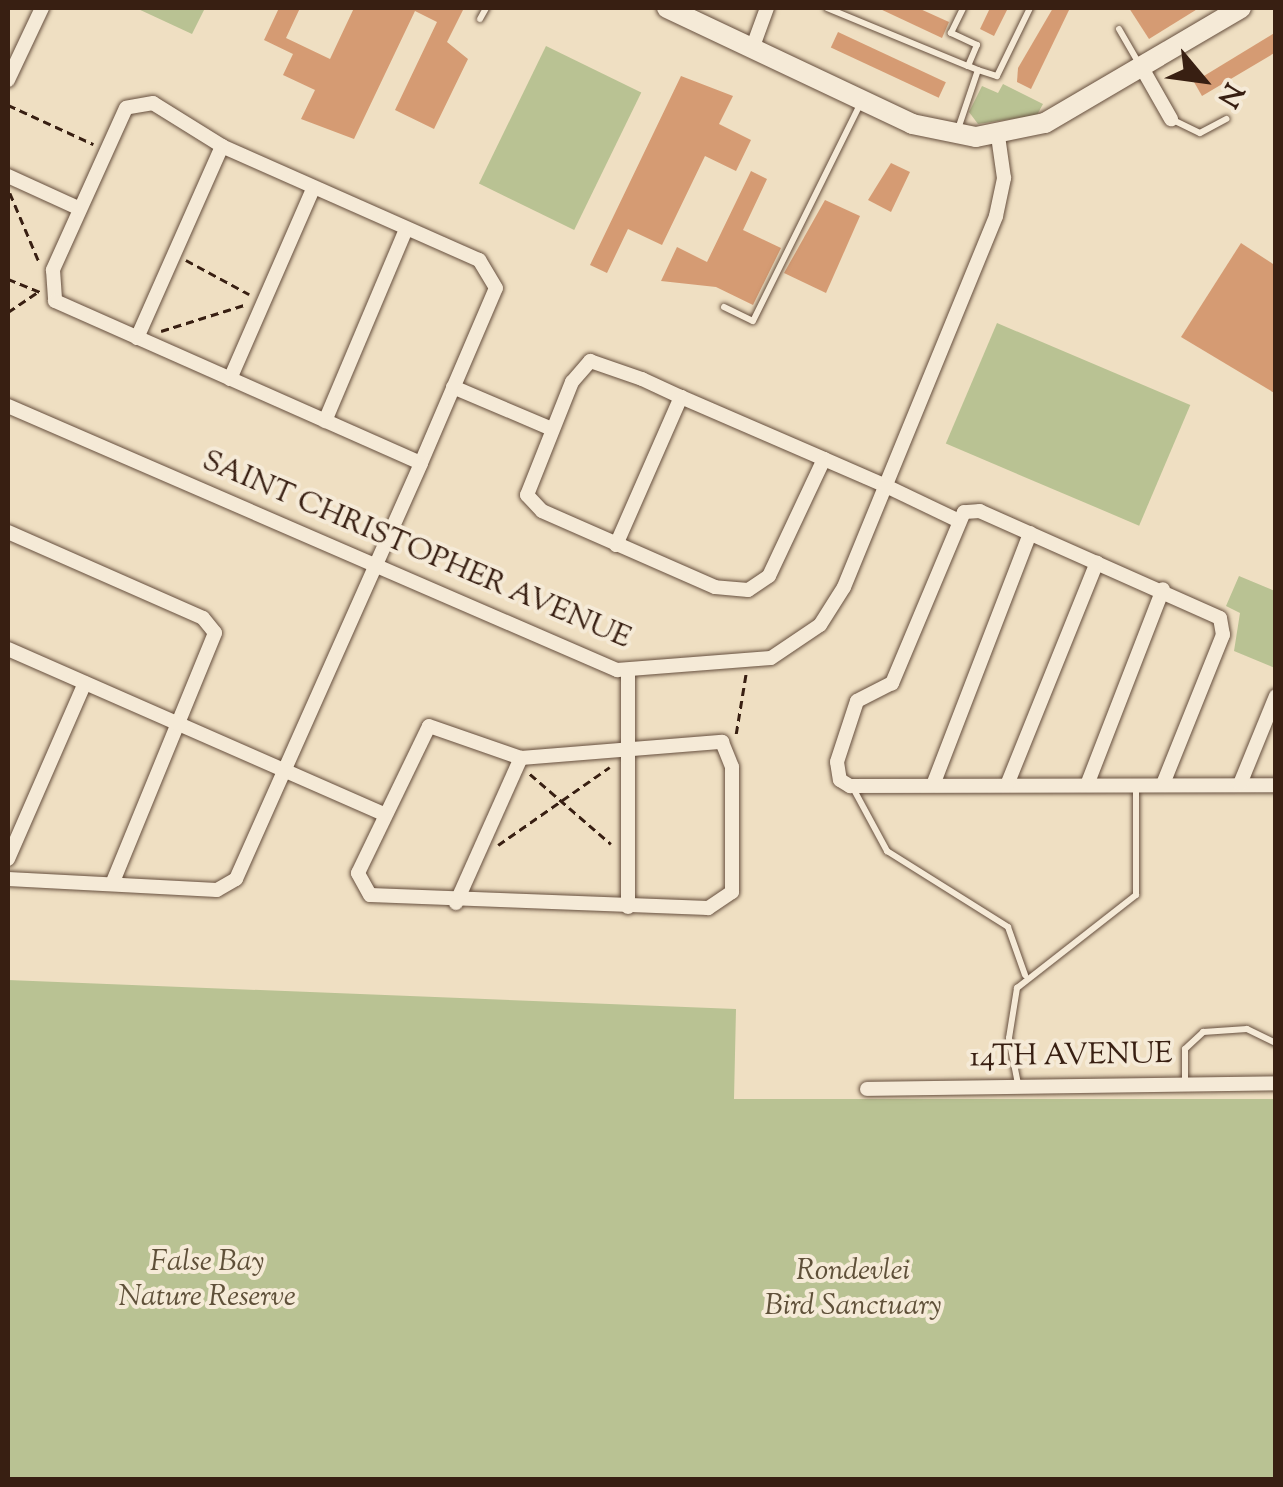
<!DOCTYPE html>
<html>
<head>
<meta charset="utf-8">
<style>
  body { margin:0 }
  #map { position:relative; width:1283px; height:1487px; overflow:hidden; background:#efdfc2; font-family:"Sorts Mill Goudy",serif }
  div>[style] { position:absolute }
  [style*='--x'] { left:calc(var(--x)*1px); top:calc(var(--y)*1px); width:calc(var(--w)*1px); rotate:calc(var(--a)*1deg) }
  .green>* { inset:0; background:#b9c293; transform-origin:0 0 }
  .building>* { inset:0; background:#d59b73; transform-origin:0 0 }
  .path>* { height:2.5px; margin-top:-1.25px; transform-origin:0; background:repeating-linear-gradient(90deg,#381f12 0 8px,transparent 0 13px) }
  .roads { filter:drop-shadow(0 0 2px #664f3e) drop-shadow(0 0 2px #664f3e) }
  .lane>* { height:6px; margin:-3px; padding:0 3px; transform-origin:3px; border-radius:3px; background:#f5ead7 }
  .street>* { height:14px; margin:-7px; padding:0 7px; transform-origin:7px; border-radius:7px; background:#f5ead7 }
  .secondary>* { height:20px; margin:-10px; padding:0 10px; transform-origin:10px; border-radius:10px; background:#f5ead7 }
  span { translate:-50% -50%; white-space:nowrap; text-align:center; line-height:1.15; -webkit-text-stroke:8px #f5ead7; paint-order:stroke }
  .street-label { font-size:30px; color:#381f12 }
  .park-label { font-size:30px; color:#5f5039; font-style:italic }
  .frame { position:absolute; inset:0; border:10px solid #381f12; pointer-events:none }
  .north { position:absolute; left:1153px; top:30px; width:100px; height:100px; -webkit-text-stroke:8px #f5ead7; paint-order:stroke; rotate:119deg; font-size:28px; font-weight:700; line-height:40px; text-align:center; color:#381f12 }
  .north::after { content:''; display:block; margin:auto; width:35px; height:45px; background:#381f12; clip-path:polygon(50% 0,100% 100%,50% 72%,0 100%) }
</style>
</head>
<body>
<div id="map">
  <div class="green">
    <i style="clip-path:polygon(136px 8px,205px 8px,192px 34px)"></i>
    <i style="left:546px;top:46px;width:106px;height:153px;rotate:26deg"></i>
    <i style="clip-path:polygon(1003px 84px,1043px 104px,1037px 115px,978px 124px,969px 112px,982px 86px,998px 93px)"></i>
    <i style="left:997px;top:323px;width:210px;height:131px;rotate:23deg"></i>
    <i style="clip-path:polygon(1239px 576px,1275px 591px,1275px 668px,1234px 651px,1240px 613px,1226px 606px)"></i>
    <i style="clip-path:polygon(8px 980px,736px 1009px,734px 1099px,1275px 1099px,1275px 1479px,8px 1479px)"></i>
  </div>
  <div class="building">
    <i style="clip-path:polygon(279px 8px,300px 8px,286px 38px,330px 59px,354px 8px,464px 8px,447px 42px,468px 59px,434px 129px,395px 110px,437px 22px,415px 11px,354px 139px,301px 119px,315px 90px,283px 75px,293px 54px,264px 40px)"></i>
    <i style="clip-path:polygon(878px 8px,918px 8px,949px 22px,942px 38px)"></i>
    <i style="clip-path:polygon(990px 8px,1008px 8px,994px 36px,980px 29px)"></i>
    <i style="clip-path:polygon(1053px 8px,1070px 8px,1031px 89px,1017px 82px,1018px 68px)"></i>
    <i style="clip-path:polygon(1129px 8px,1199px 8px,1149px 39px)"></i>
    <i style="left:838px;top:32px;width:119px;height:17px;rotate:25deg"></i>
    <i style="clip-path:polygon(1276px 32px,1276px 52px,1202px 96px,1194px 82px)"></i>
    <i style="clip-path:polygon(681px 76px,733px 96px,719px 124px,751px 140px,736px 171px,705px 156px,662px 245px,628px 229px,607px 273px,590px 265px)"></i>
    <i style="clip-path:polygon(891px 163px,910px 172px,891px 212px,868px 200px)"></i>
    <i style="clip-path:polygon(751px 171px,767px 179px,743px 230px,781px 248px,753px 305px,716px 287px,661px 281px,677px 247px,707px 262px)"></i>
    <i style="clip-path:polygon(825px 200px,860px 216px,826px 293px,784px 273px)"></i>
    <i style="clip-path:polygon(1241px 243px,1276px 266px,1276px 394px,1181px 337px)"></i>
  </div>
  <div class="path">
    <i style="--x:8;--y:105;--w:94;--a:24.6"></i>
    <i style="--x:10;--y:193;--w:77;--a:67.1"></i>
    <i style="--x:186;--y:260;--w:72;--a:28.4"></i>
    <i style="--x:8;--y:279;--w:35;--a:22"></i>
    <i style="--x:8;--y:312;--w:34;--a:-34"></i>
    <i style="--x:161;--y:331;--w:87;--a:-17.4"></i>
    <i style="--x:736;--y:734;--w:62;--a:-80.7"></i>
    <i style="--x:530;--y:774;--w:107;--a:40.8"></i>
    <i style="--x:498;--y:845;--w:136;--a:-34.9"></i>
  </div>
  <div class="roads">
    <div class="lane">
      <i style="--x:827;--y:8;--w:152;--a:22.4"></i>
      <i style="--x:480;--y:19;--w:13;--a:-61"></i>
      <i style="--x:1119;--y:29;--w:39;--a:60"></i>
      <i style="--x:978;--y:70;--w:20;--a:18"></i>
      <i style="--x:997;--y:76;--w:76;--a:-64.1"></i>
      <i style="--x:1171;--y:119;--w:32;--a:26"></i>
      <i style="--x:1200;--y:133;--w:30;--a:-28"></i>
      <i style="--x:958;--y:129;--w:62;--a:-71.3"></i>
      <i style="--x:978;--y:70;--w:11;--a:-158"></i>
      <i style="--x:968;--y:66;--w:23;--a:-67"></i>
      <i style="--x:977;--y:45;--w:29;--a:-155"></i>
      <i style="--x:951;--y:33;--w:28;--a:-64"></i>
      <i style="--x:724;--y:307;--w:32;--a:26"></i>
      <i style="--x:753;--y:321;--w:244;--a:-63.7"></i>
      <i style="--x:853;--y:788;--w:72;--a:61.6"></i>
      <i style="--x:887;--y:851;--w:143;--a:32.1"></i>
      <i style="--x:1008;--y:927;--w:51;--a:70.5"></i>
      <i style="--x:1185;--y:1082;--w:33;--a:-90"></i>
      <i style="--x:1185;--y:1049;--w:25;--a:-43"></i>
      <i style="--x:1203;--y:1032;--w:44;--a:-3.9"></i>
      <i style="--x:1247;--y:1029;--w:32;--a:26"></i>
      <i style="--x:1018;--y:1084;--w:47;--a:-101.1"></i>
      <i style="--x:1009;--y:1038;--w:51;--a:-80.9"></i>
      <i style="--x:1017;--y:988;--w:151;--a:-38"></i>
      <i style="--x:1136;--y:895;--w:109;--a:-90"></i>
    </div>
    <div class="street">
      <i style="--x:752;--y:49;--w:44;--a:-69.9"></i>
      <i style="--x:1142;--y:68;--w:59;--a:60.4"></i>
      <i style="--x:8;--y:80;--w:80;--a:-64.7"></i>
      <i style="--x:8;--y:176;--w:77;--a:24.6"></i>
      <i style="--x:137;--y:338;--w:210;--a:-66.1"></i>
      <i style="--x:230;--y:379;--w:207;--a:-66.4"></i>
      <i style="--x:453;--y:387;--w:108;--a:23"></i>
      <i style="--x:8;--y:406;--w:664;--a:23.44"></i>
      <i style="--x:617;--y:670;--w:154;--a:-4.5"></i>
      <i style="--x:771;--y:658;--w:59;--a:-34"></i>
      <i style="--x:820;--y:625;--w:45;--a:-57.7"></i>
      <i style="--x:844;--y:587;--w:401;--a:-67.7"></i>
      <i style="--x:996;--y:216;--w:39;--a:-78"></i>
      <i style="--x:1004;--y:178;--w:42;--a:-98.1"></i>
      <i style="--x:325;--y:421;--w:208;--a:-67.1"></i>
      <i style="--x:824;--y:459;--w:129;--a:115.2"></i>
      <i style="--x:769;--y:576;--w:25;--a:146"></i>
      <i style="--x:748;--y:590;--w:33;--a:-175"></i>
      <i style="--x:715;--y:587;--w:189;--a:-156.3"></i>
      <i style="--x:542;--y:511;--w:22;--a:-133"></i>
      <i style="--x:527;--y:495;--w:122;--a:-68.3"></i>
      <i style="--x:572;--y:382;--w:28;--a:-49"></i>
      <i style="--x:590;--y:361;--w:55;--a:19.1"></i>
      <i style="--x:642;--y:379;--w:43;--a:24.8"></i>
      <i style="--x:681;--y:397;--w:156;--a:23.4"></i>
      <i style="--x:824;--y:459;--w:68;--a:23.5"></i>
      <i style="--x:886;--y:486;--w:79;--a:25.6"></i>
      <i style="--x:8;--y:532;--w:213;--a:23.8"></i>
      <i style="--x:203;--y:618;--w:19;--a:51"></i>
      <i style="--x:215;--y:633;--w:271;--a:112.3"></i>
      <i style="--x:616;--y:545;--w:162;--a:-66.3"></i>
      <i style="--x:8;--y:649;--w:410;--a:23.7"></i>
      <i style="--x:429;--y:726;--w:97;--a:19.2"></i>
      <i style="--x:521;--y:758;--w:202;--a:-4.6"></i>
      <i style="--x:722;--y:742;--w:27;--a:68"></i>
      <i style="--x:732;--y:767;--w:125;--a:90"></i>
      <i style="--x:732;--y:892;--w:29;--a:146"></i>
      <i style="--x:708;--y:908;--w:338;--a:-177.8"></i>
      <i style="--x:370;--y:895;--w:25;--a:-119"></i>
      <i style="--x:358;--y:873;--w:163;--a:-64.2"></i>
      <i style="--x:1163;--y:784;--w:161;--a:-68.1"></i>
      <i style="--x:1223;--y:635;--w:17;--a:-100"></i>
      <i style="--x:1220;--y:618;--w:263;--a:-156"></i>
      <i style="--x:980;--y:511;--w:16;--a:176"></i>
      <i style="--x:964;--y:512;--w:186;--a:112.8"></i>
      <i style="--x:892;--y:683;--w:39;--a:153"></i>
      <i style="--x:857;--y:701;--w:64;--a:108.2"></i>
      <i style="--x:837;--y:762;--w:18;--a:81"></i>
      <i style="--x:840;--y:780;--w:12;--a:31"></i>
      <i style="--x:850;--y:786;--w:426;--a:-0.1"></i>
      <i style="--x:1240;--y:784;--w:95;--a:-67.8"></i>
      <i style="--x:933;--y:785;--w:270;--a:-68.9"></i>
      <i style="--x:1007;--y:785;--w:240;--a:-68"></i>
      <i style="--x:1087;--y:785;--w:210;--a:-68.8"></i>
      <i style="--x:8;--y:859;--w:192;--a:-66.4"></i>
      <i style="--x:8;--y:879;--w:209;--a:3"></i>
      <i style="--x:217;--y:890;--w:22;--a:-30"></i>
      <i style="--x:236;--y:879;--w:455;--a:-66"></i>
      <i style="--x:421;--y:463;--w:190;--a:-66.8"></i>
      <i style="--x:496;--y:288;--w:33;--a:-121"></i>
      <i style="--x:479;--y:260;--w:281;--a:-156.1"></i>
      <i style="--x:222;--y:146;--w:81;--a:-148.1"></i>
      <i style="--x:153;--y:103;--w:27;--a:170"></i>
      <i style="--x:126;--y:108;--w:178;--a:114.3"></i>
      <i style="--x:53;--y:270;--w:31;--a:86"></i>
      <i style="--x:55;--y:301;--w:400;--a:23.9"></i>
      <i style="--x:456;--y:903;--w:159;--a:-65.9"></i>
      <i style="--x:628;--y:907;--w:234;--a:-90"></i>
      <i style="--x:867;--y:1089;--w:409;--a:-0.8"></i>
    </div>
    <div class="secondary">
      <i style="--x:667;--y:8;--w:271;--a:25.3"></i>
      <i style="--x:912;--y:124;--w:65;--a:11.5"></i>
      <i style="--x:976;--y:137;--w:70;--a:-11.5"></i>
      <i style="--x:1045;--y:123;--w:227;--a:-30.4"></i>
    </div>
  </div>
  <div class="street-label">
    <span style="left:416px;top:551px;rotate:23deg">SAINT CHRISTOPHER AVENUE</span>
    <span style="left:1071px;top:1057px;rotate:-1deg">14TH AVENUE</span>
  </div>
  <div class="park-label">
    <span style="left:207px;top:1280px">False Bay<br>Nature Reserve</span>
    <span style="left:853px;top:1289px">Rondevlei<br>Bird Sanctuary</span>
  </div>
  <div class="frame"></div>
  <div class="north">N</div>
</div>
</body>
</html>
